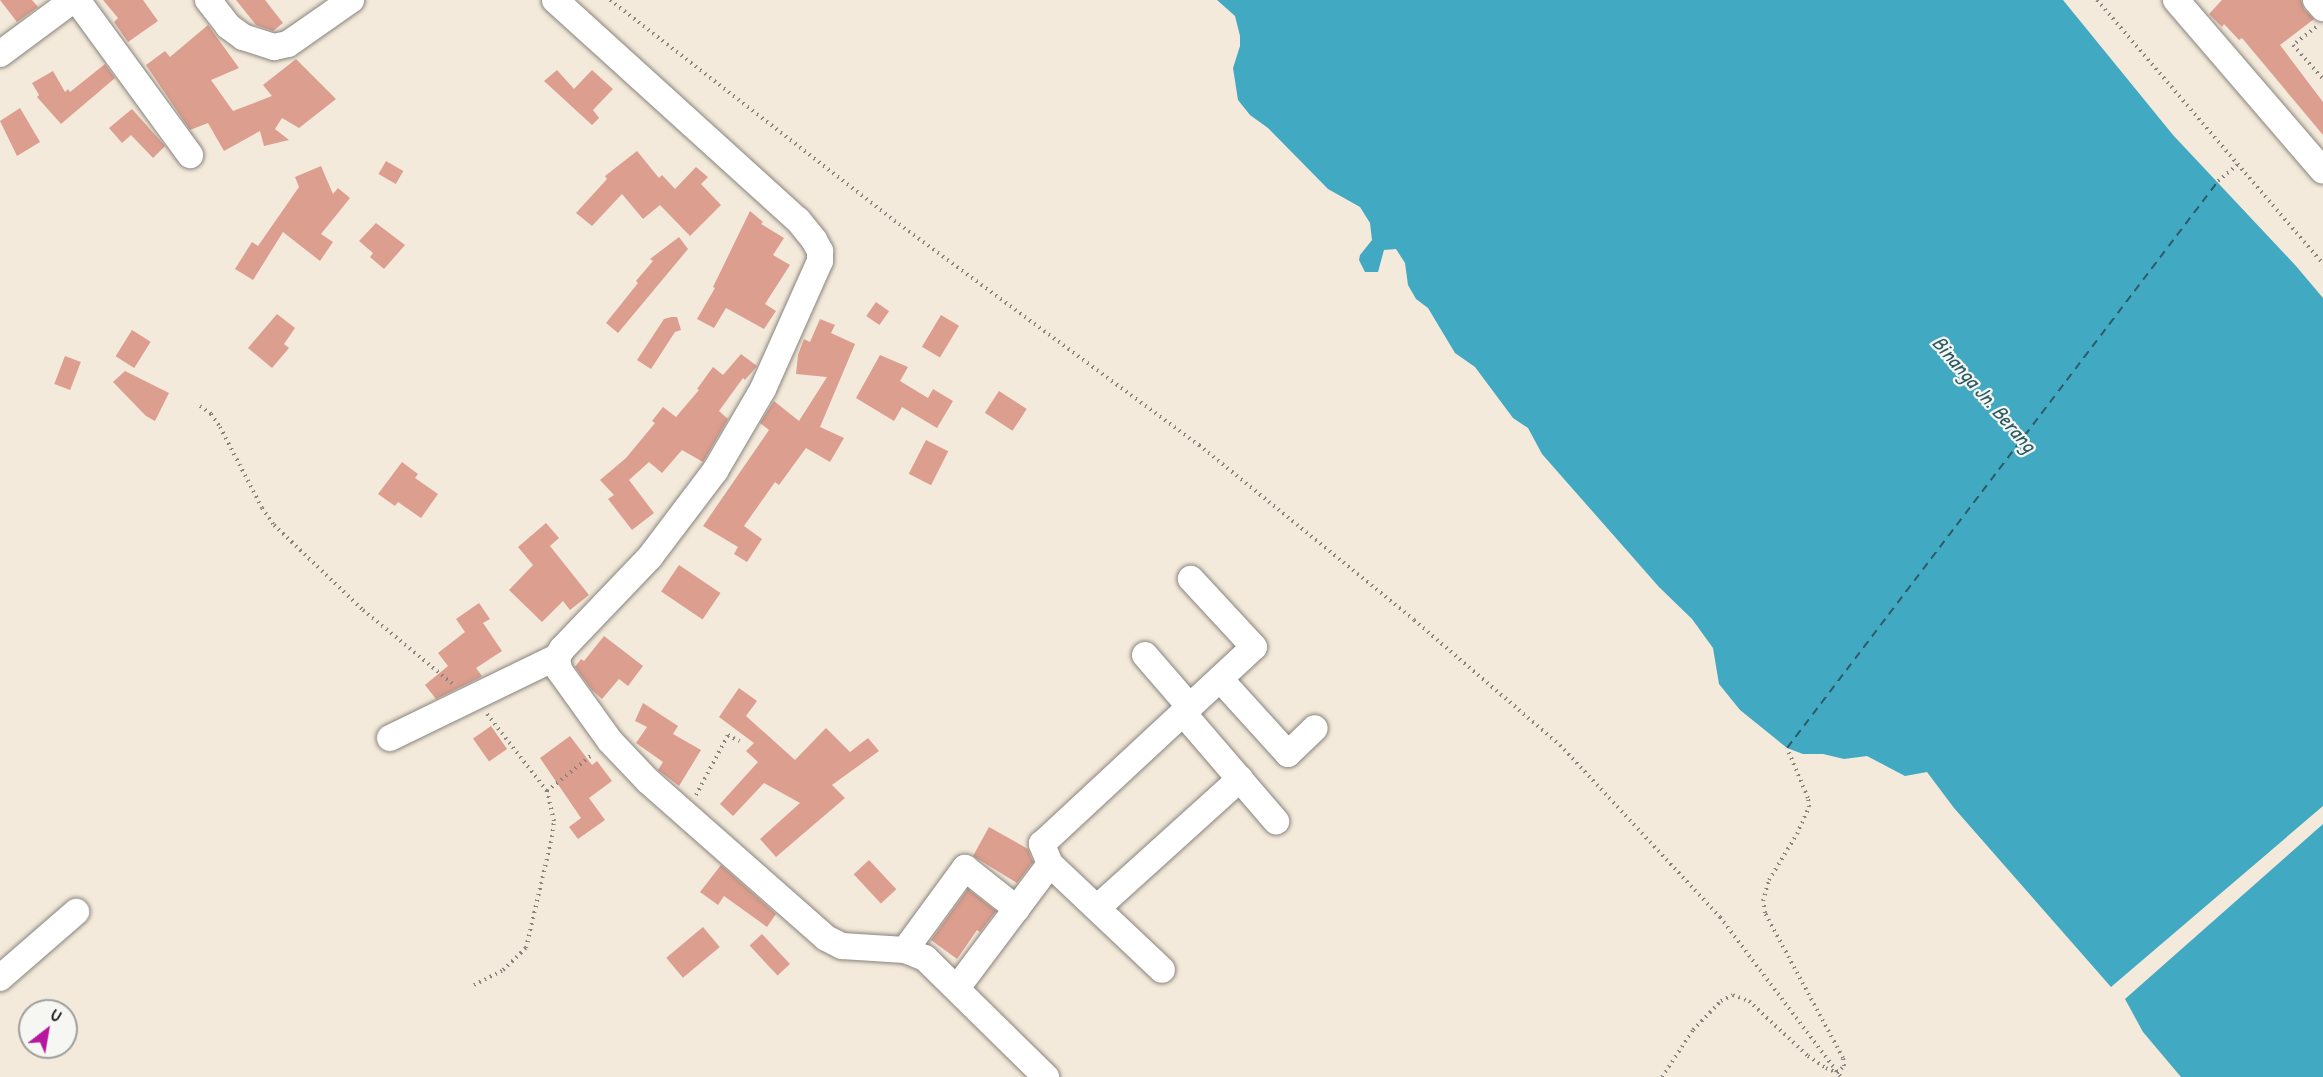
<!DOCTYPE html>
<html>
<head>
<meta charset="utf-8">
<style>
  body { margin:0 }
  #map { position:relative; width:2323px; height:1077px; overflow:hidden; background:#f4eadb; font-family:"Patrick Hand",sans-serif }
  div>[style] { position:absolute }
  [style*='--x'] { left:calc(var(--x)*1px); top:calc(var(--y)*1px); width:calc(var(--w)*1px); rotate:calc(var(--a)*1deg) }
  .water>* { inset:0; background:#41a9c1 }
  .ferry>* { height:1.5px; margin-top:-0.75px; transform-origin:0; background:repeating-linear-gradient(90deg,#2d5b66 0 8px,transparent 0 14px) }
  .building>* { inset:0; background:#dc9e8e; transform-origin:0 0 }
  .path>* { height:4px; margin-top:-2px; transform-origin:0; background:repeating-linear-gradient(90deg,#88837c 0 1.5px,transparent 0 6px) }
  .roads { filter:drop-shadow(0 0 2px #88837c) drop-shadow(0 0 2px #88837c) }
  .minor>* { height:26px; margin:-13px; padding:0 13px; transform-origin:13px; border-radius:13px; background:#fff }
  span { translate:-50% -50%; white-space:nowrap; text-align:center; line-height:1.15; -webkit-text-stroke:4.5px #f6f6f2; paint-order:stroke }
  .water-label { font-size:21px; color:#2d5b66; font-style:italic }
  .north { position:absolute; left:18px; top:999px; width:60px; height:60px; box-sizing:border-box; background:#f6f6f2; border:2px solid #9f9f9c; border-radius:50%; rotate:31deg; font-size:16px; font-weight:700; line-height:24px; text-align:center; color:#1c1c1c }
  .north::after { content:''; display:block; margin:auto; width:21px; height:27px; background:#b5179e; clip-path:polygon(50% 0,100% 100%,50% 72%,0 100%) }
</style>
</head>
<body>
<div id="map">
  <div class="water">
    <i style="clip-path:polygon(1217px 0,2063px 0,2173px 135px,2296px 266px,2323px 298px,2323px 806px,2111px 987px,1954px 808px,1927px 772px,1905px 776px,1867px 756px,1844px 759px,1823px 754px,1803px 754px,1787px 748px,1740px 710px,1719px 684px,1713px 648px,1692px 619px,1659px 587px,1542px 454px,1528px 428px,1513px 418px,1475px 367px,1455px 353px,1428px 308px,1416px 299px,1408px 285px,1405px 263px,1396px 249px,1384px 250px,1378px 272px,1365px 272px,1359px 260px,1360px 255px,1372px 240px,1370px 223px,1360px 207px,1328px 189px,1268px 128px,1250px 115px,1238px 100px,1233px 68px,1240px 46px,1240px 36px,1235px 16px)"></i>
    <i style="clip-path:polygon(2323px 824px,2323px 1077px,2181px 1077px,2143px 1032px,2125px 999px)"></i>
  </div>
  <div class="ferry">
    <i style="--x:1787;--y:748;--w:712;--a:-52.76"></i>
  </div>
  <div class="building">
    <i style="clip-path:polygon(0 0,32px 0,38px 7px,17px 22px)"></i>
    <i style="clip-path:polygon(103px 0,143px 0,158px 21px,128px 42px,114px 22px,118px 18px)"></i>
    <i style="clip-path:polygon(236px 0,265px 0,283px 23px,273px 31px,256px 25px)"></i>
    <i style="clip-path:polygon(2222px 0,2301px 0,2304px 9px,2314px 19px,2280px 45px,2323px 102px,2323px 135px,2242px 38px,2239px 40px,2224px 24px,2222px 27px,2209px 14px)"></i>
    <i style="clip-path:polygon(208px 25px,239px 68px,211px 80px,233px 111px,272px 96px,263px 85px,296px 59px,336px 99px,299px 128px,282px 118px,275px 129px,289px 140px,264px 146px,260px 131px,224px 151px,208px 123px,190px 130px,146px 65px,165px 51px,170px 57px)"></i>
    <i style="clip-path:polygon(105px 64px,115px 78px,61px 124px,37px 97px,39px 95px,32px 83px,53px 71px,65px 92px,68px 89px,70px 92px)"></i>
    <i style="clip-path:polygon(557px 70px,574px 89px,592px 70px,613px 89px,593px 110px,599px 118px,592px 125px,544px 81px)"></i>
    <i style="clip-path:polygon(20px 108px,40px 142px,17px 156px,0 121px)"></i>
    <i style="clip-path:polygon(132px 109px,165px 146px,153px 158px,131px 135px,122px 143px,109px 128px)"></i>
    <i style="clip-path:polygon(637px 151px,659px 178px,662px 175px,675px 189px,696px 167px,708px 177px,701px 184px,721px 205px,690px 236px,660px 205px,643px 219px,622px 194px,592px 226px,576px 213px,607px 179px,605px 176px)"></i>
    <i style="left:386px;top:161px;width:20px;height:15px;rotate:30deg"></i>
    <i style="clip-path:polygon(321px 166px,333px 194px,338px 188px,350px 198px,321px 234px,333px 242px,320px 261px,283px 232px,253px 280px,235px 269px,252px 242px,258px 246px,299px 187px,295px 177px)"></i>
    <i style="clip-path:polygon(750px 211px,763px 222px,761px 224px,784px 238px,773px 255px,790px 265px,765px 304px,776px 311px,764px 329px,726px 308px,714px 328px,697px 319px,715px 288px,713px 287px)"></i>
    <i style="clip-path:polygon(376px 223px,405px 245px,384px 269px,370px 257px,373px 253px,359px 241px)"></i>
    <i style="clip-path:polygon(679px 237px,688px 249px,618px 333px,606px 323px,638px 283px,636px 281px,653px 261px,650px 259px)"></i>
    <i style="left:876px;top:302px;width:16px;height:17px;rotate:35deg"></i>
    <i style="clip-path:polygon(277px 314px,295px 328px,284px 344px,289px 348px,272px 368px,248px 348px)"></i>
    <i style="left:941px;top:315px;width:21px;height:37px;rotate:31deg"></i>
    <i style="clip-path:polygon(671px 317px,677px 317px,681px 330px,675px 332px,651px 369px,637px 360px,664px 319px)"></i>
    <i style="clip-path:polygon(820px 319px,835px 325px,831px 333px,855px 344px,820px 427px,844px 438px,830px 462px,806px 448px,779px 485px,775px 482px,744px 526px,762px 539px,747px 562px,734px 554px,738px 547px,703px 526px,769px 430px,760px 423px,774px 401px,799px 421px,827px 377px,796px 374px,798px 355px,804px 339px,810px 342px)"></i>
    <i style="left:132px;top:330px;width:22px;height:31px;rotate:32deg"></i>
    <i style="clip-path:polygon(741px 354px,757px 366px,745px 380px,743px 378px,719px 411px,728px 419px,703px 462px,682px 450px,662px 473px,649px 462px,629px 480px,654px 513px,632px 530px,608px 499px,614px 495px,600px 480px,626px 458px,655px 423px,652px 421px,663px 407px,676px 417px,699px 390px,697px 389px,713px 367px,723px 375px)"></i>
    <i style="clip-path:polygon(880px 355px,908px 367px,900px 381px,928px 398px,933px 389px,953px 401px,937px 428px,902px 407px,894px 421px,856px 398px)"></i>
    <i style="left:65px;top:356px;width:17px;height:30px;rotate:21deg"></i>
    <i style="clip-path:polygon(125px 371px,169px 393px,155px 421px,146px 416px,113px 382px)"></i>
    <i style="left:999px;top:391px;width:33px;height:26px;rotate:33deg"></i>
    <i style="left:926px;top:440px;width:25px;height:38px;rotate:27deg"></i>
    <i style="clip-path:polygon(402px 462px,418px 474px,415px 478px,438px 494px,421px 518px,398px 502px,395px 506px,378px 494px)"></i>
    <i style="clip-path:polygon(546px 523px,559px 538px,550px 546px,589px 595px,570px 610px,563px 601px,542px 622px,509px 590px,533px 565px,518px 547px)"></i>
    <i style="left:679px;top:565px;width:50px;height:32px;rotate:34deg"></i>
    <i style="clip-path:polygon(479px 603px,490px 619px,483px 623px,502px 651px,476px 668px,482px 676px,479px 678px,436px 699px,425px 685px,448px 666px,438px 653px,465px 632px,456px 619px)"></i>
    <i style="clip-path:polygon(604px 636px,643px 666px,628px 686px,619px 679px,602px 699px,592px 690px,575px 667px,581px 659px,584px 661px)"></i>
    <i style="clip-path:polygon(739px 688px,757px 701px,746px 716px,795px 760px,826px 728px,850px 752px,868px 738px,879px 751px,832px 785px,845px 798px,776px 857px,760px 839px,800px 803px,764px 783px,733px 816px,720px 804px,758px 762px,746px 751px,754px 743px,719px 717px)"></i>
    <i style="clip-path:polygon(643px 703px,678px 726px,673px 734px,701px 750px,679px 786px,658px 770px,663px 762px,636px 743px,647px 727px,635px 721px)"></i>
    <i style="left:491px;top:726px;width:28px;height:22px;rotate:55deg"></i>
    <i style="clip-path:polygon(570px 736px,592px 765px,597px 761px,612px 781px,589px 798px,605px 820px,578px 839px,569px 827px,581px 818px,540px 758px)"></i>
    <i style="clip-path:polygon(989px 827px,1028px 849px,1033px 862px,1017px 883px,973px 856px)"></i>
    <i style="left:869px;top:860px;width:40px;height:21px;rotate:47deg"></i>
    <i style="clip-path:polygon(721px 865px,776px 914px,767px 927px,724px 896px,718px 905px,700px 892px)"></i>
    <i style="clip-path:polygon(968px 889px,996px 911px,980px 932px,977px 930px,957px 959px,931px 940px)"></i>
    <i style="left:703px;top:927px;width:26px;height:48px;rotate:50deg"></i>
    <i style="left:762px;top:934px;width:41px;height:17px;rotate:47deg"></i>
  </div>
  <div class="path">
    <i style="--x:610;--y:0;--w:366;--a:37.8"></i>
    <i style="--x:899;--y:224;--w:373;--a:36.4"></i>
    <i style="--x:1199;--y:445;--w:277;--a:39.1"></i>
    <i style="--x:1414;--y:620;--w:192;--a:40.6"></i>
    <i style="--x:1560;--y:745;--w:235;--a:47.1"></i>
    <i style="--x:1720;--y:917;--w:201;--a:52.9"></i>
    <i style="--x:2097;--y:0;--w:348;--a:49.4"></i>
    <i style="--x:2316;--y:27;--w:29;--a:142"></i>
    <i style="--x:2293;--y:45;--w:45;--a:48.6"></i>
    <i style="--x:2218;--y:181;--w:25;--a:-40"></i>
    <i style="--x:200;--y:406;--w:14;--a:36"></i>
    <i style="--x:211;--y:414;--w:16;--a:55"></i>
    <i style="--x:220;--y:427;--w:91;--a:62.6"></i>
    <i style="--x:262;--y:508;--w:21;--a:55"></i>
    <i style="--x:274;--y:525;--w:123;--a:43.7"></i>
    <i style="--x:363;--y:610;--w:118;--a:39.5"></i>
    <i style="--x:487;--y:714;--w:98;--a:52.1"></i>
    <i style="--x:696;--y:795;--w:68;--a:-61.9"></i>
    <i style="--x:728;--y:735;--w:13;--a:29"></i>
    <i style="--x:474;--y:985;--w:33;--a:-27"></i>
    <i style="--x:503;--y:970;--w:32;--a:-44"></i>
    <i style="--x:526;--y:948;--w:114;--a:-76.8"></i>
    <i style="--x:552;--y:837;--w:16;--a:-83"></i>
    <i style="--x:554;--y:821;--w:31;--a:-103"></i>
    <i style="--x:547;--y:791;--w:59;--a:-38.8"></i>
    <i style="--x:1662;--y:1077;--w:56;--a:-56.6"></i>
    <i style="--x:1693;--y:1030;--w:40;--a:-46"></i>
    <i style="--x:1721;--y:1001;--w:13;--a:-27"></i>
    <i style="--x:1733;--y:995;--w:17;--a:21"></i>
    <i style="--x:1749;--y:1001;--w:81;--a:43"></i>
    <i style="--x:1808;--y:1056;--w:22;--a:34"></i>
    <i style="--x:1826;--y:1068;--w:12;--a:24"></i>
    <i style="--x:1837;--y:1073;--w:10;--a:-45"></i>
    <i style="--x:1844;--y:1066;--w:8;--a:-97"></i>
    <i style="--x:1843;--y:1058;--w:165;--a:-118.3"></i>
    <i style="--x:1765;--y:913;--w:12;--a:-99"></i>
    <i style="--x:1763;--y:901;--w:22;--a:-74"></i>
    <i style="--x:1769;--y:880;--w:54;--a:-58.7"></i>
    <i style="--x:1797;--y:834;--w:30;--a:-66"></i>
    <i style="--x:1809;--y:807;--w:9;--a:-96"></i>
    <i style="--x:1808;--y:798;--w:54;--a:-112.8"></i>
  </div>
  <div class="roads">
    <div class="minor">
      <i style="--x:77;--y:0;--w:192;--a:53.9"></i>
      <i style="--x:208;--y:0;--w:33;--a:52"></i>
      <i style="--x:228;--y:26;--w:19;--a:36"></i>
      <i style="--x:243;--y:37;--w:33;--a:18"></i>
      <i style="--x:274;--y:47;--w:14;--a:-12"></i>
      <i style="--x:288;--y:44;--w:77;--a:-34.9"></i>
      <i style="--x:555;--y:0;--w:328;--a:42.2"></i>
      <i style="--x:798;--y:220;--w:26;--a:51"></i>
      <i style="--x:814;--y:240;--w:13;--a:61"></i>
      <i style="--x:820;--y:251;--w:10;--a:90"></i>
      <i style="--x:820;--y:261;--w:140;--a:114"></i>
      <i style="--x:763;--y:389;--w:95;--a:120.3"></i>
      <i style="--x:715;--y:471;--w:108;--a:127.1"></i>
      <i style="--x:650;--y:557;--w:127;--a:133.7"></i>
      <i style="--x:562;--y:649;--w:9;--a:122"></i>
      <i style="--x:557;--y:657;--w:13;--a:81"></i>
      <i style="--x:559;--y:670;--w:87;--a:54.3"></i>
      <i style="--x:610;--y:741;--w:55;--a:46.5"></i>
      <i style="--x:648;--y:781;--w:237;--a:41.4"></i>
      <i style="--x:826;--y:938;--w:18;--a:27"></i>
      <i style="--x:842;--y:946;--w:63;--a:3.6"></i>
      <i style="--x:905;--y:950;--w:22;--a:22"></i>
      <i style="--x:925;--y:958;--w:170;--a:44.5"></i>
      <i style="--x:2176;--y:0;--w:225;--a:49.3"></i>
      <i style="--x:2316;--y:0;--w:11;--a:49"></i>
      <i style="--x:0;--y:54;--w:91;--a:-36.5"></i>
      <i style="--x:1145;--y:655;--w:69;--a:49.1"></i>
      <i style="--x:1220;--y:679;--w:101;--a:47.8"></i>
      <i style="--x:1288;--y:754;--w:37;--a:-44"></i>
      <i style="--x:1183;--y:713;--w:143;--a:49.3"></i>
      <i style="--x:390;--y:738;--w:186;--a:-25.9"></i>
      <i style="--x:1050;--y:864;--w:154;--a:43.4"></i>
      <i style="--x:1097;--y:908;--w:193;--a:-42.1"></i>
      <i style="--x:905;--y:950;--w:102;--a:-53.8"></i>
      <i style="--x:965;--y:868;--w:66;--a:38.3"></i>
      <i style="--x:0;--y:978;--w:101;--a:-41"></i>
      <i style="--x:957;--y:988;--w:155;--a:-53.1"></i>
      <i style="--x:1050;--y:864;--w:22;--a:-112"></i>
      <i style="--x:1042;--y:844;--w:289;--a:-42.9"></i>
      <i style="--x:1254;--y:647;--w:93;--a:-132.8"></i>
    </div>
  </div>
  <div class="water-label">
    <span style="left:1984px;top:394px;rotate:49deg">Binanga Jn. Berang</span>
  </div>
  <div class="north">U</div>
</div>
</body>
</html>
